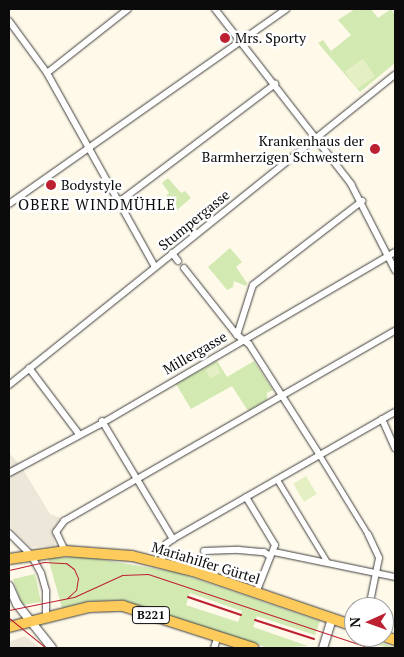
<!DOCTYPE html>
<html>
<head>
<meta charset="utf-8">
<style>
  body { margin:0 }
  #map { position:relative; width:404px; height:657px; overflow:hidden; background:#fff9e9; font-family:"PT Serif",serif }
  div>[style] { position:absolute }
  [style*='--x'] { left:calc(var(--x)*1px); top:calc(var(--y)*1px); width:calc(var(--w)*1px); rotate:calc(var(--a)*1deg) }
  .green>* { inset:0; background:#d2e9b2 }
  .pitch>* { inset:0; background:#e4f0c4; transform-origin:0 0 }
  .plaza>* { inset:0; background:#ede7d9 }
  .roads { filter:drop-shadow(0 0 1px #3e3e3e) drop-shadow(0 0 1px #3e3e3e) }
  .pedestrian>* { height:4.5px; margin:-2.25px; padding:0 2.25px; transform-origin:2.25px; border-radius:2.25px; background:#fff }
  .minor>* { height:6px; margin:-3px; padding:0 3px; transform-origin:3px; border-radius:3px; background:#fff }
  .tertiary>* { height:8px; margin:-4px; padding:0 4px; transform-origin:4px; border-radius:4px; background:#fff }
  .primary>* { height:10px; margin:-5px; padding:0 5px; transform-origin:5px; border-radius:5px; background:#fccb5b }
  .tram>* { height:1px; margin:-0.5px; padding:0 0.5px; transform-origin:0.5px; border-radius:0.5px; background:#bd2031 }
  .rail>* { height:2px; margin:-1px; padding:0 1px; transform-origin:1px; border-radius:1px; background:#bd2031 }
  .dots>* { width:14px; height:14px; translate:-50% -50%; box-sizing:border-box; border:2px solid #fff; border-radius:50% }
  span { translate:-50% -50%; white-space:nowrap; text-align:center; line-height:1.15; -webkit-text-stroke:5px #fff; paint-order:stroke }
  .shield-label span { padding:1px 4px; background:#fff; border:1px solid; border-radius:4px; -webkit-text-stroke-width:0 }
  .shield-label { font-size:12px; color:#0b0b0b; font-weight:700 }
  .poi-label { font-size:14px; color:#0b0b0b }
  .left { translate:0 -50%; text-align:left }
  .right { translate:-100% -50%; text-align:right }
  .street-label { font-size:14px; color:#0b0b0b }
  .neighbourhood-label { font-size:15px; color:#0b0b0b; letter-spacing:1px }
  .frame { position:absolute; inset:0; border:10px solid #0b0b0b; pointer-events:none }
  .north { position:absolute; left:344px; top:597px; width:50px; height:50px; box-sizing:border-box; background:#fff; border:1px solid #9d9d9d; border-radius:50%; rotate:268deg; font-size:14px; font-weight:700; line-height:20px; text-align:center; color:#0b0b0b }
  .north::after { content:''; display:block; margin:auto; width:18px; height:22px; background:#bd2031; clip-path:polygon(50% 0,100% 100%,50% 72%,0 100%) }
</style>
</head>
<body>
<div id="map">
  <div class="green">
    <i style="clip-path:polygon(355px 9px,371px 9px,378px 18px,391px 9px,395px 15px,395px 63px,360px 92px,318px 43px,323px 40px,331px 51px,351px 35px,338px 20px)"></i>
    <i style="clip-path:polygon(168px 178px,181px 193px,185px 191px,191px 198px,177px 210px,166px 196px,169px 193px,162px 183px)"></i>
    <i style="clip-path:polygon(230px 248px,242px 262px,236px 267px,247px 283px,246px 286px,234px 281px,233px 287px,227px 290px,208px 267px)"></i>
    <i style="clip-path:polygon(217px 361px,227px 377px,254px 361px,273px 390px,267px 393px,267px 400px,248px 411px,232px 386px,191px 409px,176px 384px)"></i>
    <i style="clip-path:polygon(evenodd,86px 557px,175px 572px,320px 621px,315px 635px,257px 616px,253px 627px,308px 646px,268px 648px,122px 600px,90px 601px,62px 608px,48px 558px,86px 557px,190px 593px,242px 611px,238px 622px,186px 605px,190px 593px)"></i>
    <i style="clip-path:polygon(35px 574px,41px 602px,22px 605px,13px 579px)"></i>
    <i style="clip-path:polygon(354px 637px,366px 637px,395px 648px,388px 648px)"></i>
  </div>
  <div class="pitch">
    <i style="left:363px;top:59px;width:21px;height:22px;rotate:55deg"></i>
    <i style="left:216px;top:364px;width:10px;height:12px;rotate:61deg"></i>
    <i style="left:306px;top:476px;width:21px;height:15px;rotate:59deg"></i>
  </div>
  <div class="plaza">
    <i style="clip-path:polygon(9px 453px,21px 466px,50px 514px,61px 518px,53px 530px,55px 546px,30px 547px,9px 525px)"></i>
    <i style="clip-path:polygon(25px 636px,40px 648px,9px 648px,9px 642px)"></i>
  </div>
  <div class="roads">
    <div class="pedestrian">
      <i style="--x:319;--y:454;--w:94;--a:58.5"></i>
      <i style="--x:277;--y:479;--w:98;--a:58.7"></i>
    </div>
    <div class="minor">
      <i style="--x:215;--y:9;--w:222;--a:52.1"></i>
      <i style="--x:351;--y:184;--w:97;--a:62.9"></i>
      <i style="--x:9;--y:21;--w:64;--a:53.8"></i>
      <i style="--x:47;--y:73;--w:222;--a:60.9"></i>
      <i style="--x:47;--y:73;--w:103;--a:-38.3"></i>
      <i style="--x:119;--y:202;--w:196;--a:-37.1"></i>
      <i style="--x:9;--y:204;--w:339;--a:-35.1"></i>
      <i style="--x:172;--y:253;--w:10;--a:53"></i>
      <i style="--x:184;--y:268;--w:85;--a:51.7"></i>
      <i style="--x:237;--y:335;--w:15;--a:37"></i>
      <i style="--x:249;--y:344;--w:130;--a:57.5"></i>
      <i style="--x:237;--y:335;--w:52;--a:-72.3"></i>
      <i style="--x:253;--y:285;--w:138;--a:-37.6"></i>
      <i style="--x:29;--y:368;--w:83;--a:52.9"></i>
      <i style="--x:9;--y:385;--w:495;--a:-38.8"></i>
      <i style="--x:382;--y:419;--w:32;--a:66"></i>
      <i style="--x:102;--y:421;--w:138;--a:59"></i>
      <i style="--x:9;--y:473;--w:102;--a:-28.1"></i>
      <i style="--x:99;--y:425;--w:343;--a:-30.3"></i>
      <i style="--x:246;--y:497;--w:56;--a:58.9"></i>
      <i style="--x:275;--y:545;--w:52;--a:111.6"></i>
      <i style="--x:9;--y:533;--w:31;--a:45"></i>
      <i style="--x:31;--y:555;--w:21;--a:61"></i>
      <i style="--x:41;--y:573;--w:19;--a:74"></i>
      <i style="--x:46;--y:591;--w:27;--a:90"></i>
      <i style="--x:368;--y:534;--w:26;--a:65"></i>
      <i style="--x:379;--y:558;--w:50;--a:101.5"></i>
      <i style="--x:65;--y:551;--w:21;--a:-115"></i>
      <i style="--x:56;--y:532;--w:14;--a:-54"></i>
      <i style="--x:64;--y:521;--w:382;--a:-29.9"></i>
      <i style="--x:204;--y:551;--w:35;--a:-2"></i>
      <i style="--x:239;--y:550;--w:25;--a:5"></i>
      <i style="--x:264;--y:552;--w:7;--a:34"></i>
      <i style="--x:274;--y:552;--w:124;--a:11.7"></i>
      <i style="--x:161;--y:562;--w:19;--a:-74"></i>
      <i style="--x:166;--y:544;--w:9;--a:-36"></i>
      <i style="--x:173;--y:539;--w:256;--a:-29.8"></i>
      <i style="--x:214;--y:648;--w:13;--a:-72"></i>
    </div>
    <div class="tertiary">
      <i style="--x:9;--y:586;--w:20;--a:66"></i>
      <i style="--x:17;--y:604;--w:56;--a:51.5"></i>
      <i style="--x:323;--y:648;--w:30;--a:-73"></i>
    </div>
    <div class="primary">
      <i style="--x:9;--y:559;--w:57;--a:-8.1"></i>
      <i style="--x:65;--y:551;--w:67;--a:4.3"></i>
      <i style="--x:132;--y:556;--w:63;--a:13.8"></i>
      <i style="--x:193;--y:571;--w:170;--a:18.9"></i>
      <i style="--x:9;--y:627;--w:82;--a:-14"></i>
      <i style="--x:89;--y:607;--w:34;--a:-2"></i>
      <i style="--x:123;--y:606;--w:137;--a:17.9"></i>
      <i style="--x:384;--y:636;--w:12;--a:20"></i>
    </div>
  </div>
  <div class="tram">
    <i style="--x:9;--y:570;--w:36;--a:-13"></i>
    <i style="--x:44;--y:562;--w:22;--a:3"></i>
    <i style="--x:66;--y:563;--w:10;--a:37"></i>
    <i style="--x:74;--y:569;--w:10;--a:66"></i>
    <i style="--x:78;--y:578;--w:12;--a:99"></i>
    <i style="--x:76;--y:590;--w:12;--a:138"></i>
    <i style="--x:9;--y:610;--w:66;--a:-11.3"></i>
    <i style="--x:74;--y:597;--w:53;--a:-24.6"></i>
    <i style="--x:122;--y:575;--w:26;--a:-2"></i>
    <i style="--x:148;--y:574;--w:235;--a:18.4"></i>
    <i style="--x:9;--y:618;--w:48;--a:39"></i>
  </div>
  <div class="rail">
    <i style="--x:188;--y:597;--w:56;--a:18.8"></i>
    <i style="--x:255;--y:620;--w:62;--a:17.9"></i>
  </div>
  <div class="dots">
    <i style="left:225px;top:38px;background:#bd2031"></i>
    <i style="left:375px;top:149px;background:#bd2031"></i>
    <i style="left:51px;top:185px;background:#bd2031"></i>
  </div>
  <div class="shield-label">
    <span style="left:151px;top:615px">B221</span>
  </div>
  <div class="poi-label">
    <span class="left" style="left:235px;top:38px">Mrs. Sporty</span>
    <span class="right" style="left:364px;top:149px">Krankenhaus der<br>Barmherzigen Schwestern</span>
    <span class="left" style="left:61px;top:185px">Bodystyle</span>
  </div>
  <div class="street-label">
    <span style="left:194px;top:220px;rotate:-39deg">Stumpergasse</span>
    <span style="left:195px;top:353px;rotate:-30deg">Millergasse</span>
    <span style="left:206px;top:563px;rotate:17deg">Mariahilfer Gürtel</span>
  </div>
  <div class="neighbourhood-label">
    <span style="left:97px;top:205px">OBERE WINDMÜHLE</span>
  </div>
  <div class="frame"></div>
  <div class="north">N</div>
</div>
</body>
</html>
